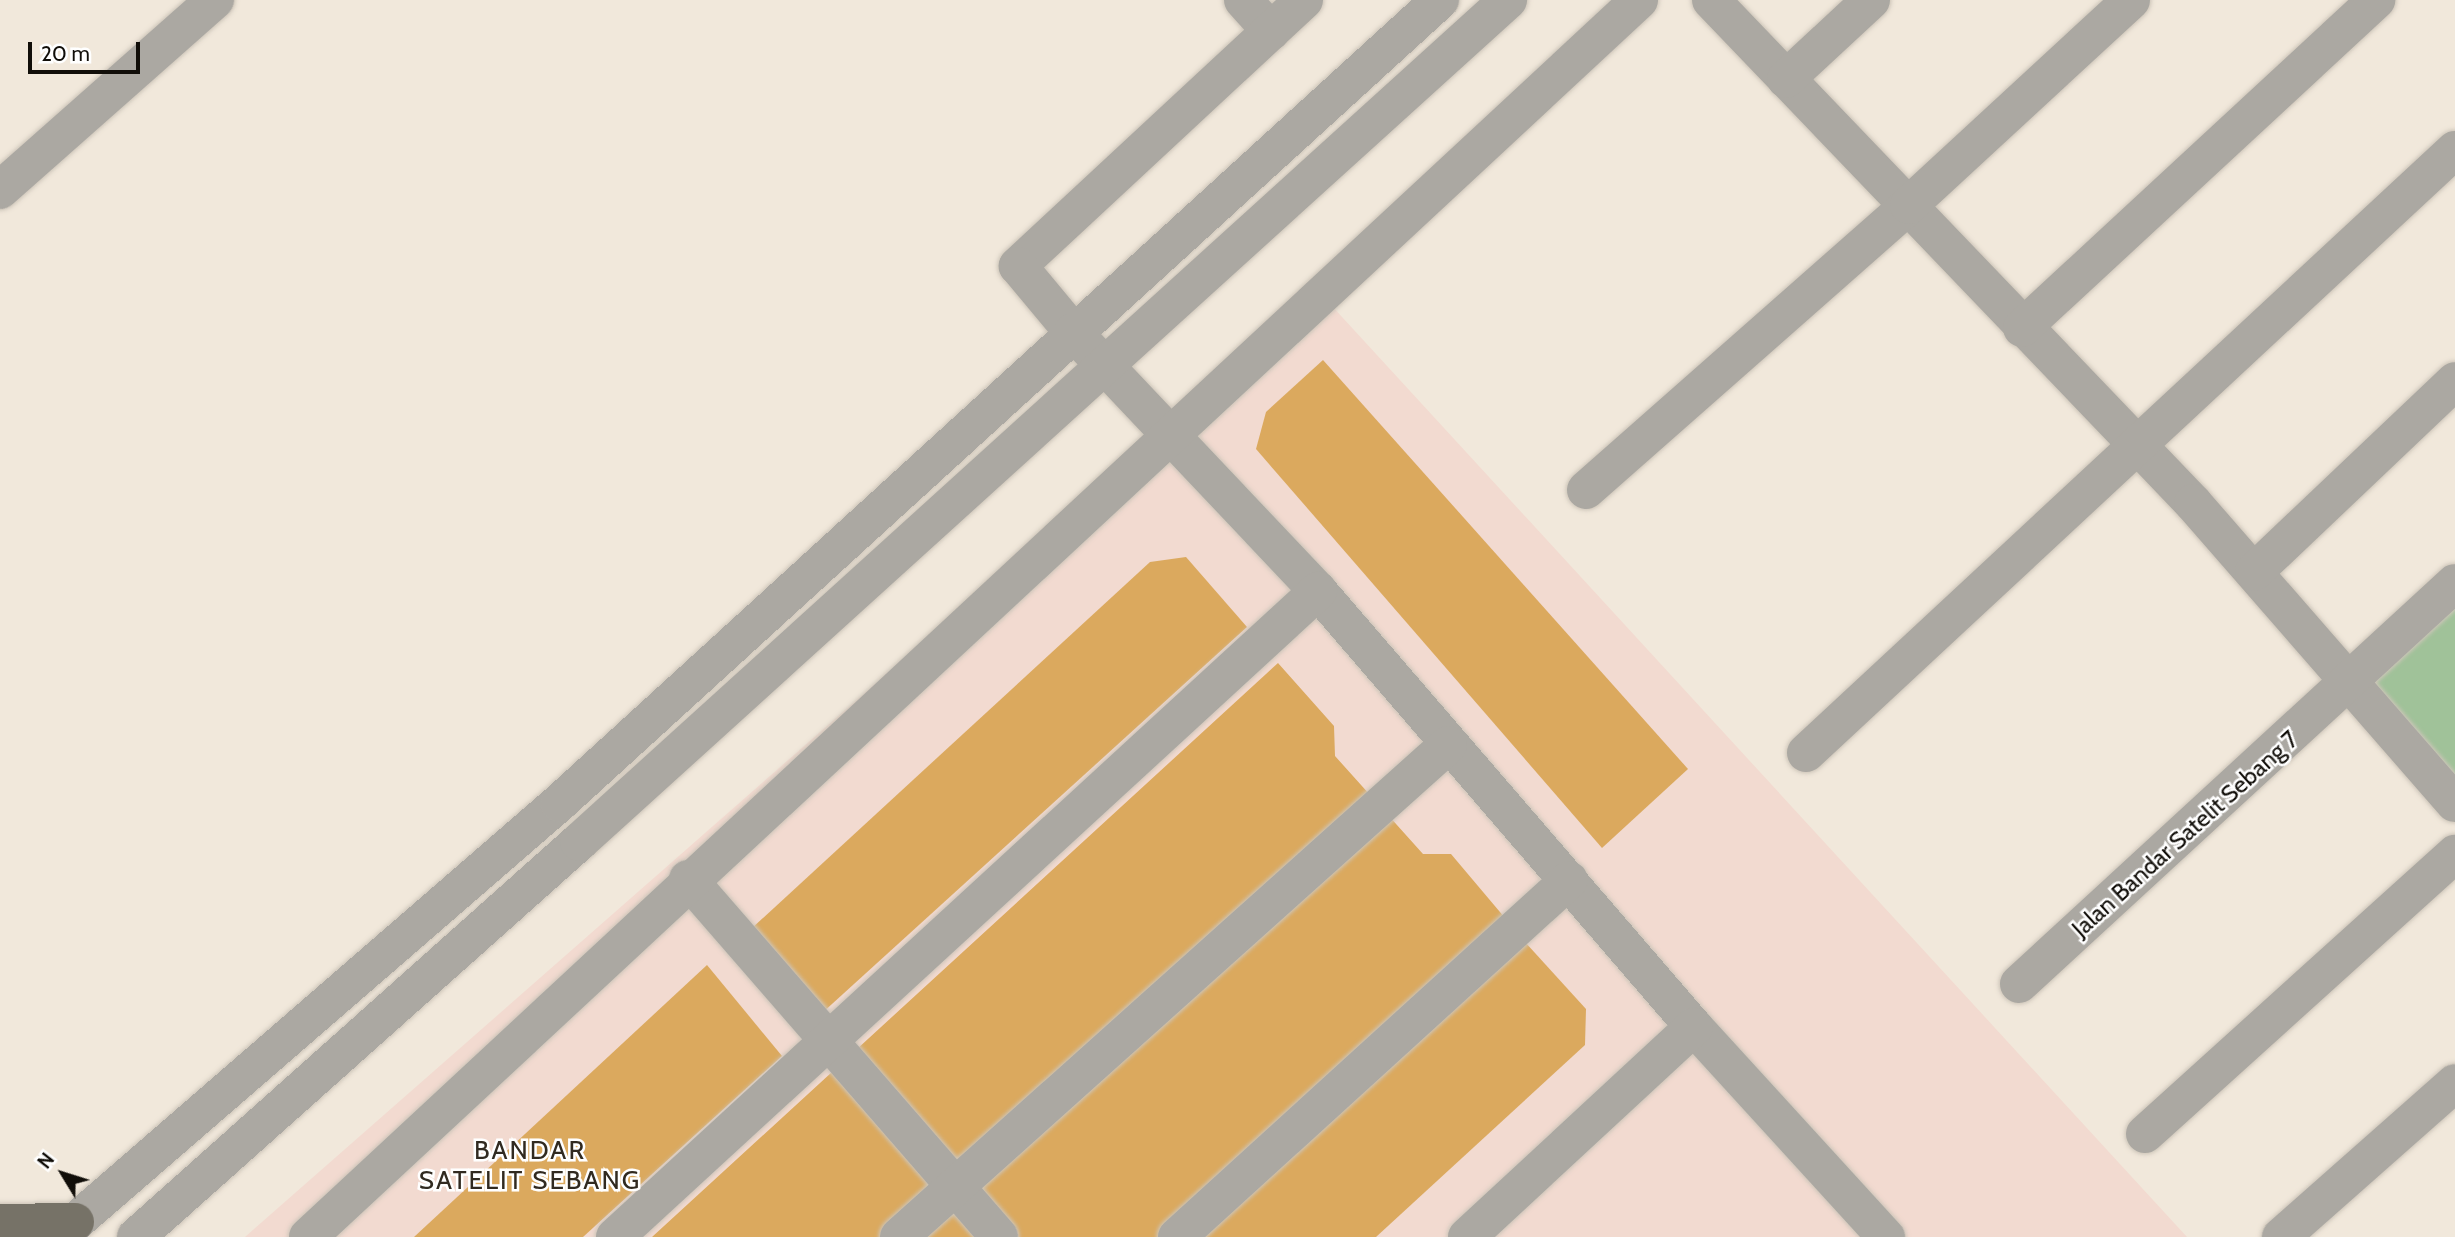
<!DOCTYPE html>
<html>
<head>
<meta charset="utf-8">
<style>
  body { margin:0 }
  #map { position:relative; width:2455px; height:1237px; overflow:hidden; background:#f1e8db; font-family:Cabin,sans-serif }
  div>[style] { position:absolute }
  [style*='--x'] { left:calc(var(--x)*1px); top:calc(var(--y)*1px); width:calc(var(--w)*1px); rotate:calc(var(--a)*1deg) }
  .commercial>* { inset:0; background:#f2dad0 }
  .green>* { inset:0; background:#a0c299 }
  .building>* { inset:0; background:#dba95e }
  .roads { filter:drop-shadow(0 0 2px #cdc5b9) drop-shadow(0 0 2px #cdc5b9) }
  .minor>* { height:38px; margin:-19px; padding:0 19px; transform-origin:19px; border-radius:19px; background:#aba8a2 }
  .major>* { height:38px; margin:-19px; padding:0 19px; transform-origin:19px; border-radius:19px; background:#767267 }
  span { translate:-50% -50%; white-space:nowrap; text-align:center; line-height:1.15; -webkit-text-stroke:5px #fff; paint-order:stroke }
  .street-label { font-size:24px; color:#110e09 }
  .neighbourhood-label { font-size:26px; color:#312a20; letter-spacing:2px }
  .north { position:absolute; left:28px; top:1139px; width:70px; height:70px; -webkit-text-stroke:5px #fff; paint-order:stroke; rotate:308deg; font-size:19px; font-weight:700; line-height:28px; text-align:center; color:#110e09 }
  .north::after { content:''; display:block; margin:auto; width:24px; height:32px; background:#110e09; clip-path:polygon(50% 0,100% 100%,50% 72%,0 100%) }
  .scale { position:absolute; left:28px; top:42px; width:112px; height:32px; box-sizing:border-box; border:4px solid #110e09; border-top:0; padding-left:9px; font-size:21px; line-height:24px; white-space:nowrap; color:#110e09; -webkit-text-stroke:5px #fff; paint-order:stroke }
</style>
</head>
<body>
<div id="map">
  <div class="commercial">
    <i style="clip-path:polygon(1320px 293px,2187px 1237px,245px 1237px)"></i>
  </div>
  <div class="green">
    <i style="clip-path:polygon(2455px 587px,2455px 804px,2351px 684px)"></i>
  </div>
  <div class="building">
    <i style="clip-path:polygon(1323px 360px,1688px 769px,1602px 848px,1256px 449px,1266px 412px)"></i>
    <i style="clip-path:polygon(1186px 557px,1247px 627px,821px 1014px,751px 929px,1150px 562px)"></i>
    <i style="clip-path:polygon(1278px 663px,1334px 726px,1335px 756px,1423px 854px,1451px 854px,1505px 918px,1158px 1237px,652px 1237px)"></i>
    <i style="clip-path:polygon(1525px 942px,1586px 1009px,1585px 1045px,1376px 1237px,1201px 1237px)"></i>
    <i style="clip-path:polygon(707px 965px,782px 1056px,583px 1237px,414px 1237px)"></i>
  </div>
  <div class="roads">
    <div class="minor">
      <i style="--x:1243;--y:0;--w:42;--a:47.9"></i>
      <i style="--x:1304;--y:0;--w:391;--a:137.1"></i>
      <i style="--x:1018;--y:266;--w:86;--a:50.2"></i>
      <i style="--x:1073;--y:332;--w:357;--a:46.6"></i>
      <i style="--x:1318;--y:591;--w:576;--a:49.23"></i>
      <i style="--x:1694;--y:1027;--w:285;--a:47.6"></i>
      <i style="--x:1711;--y:0;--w:697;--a:46.22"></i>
      <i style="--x:2193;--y:503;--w:398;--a:48.9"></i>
      <i style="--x:1786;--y:79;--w:116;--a:-42.9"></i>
      <i style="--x:0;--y:190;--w:287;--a:-41.5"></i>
      <i style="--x:2022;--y:328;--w:483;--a:-42.8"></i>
      <i style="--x:1586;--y:490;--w:431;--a:-41.4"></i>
      <i style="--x:1909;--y:205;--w:302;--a:-42.7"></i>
      <i style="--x:2254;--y:572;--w:277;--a:-43.5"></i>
      <i style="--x:1806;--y:753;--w:886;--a:-42.9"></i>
      <i style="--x:688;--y:879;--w:474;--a:49"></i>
      <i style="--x:2019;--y:984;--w:592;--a:-42.61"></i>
      <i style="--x:2145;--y:1134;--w:418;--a:-42.1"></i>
      <i style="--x:58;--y:1237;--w:663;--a:-40.9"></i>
      <i style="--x:559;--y:803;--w:1192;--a:-42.35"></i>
      <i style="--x:136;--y:1237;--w:594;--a:-41.72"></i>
      <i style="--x:579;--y:842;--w:1254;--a:-42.19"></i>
      <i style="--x:308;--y:1237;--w:1817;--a:-42.9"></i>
      <i style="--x:615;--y:1237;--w:955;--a:-42.58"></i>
      <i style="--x:899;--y:1237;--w:737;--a:-41.87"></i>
      <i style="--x:1177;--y:1237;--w:530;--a:-42.32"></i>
      <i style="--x:1467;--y:1237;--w:309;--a:-42.8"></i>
      <i style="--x:2281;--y:1237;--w:232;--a:-41.5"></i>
    </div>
    <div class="major">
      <i style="--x:0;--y:1223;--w:75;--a:-0.8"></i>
    </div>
  </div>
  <div class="street-label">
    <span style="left:2185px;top:834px;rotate:-42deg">Jalan Bandar Satelit Sebang 7</span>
  </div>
  <div class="neighbourhood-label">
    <span style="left:530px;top:1166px">BANDAR<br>SATELIT SEBANG</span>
  </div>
  <div class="north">N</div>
  <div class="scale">20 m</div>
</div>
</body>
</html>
